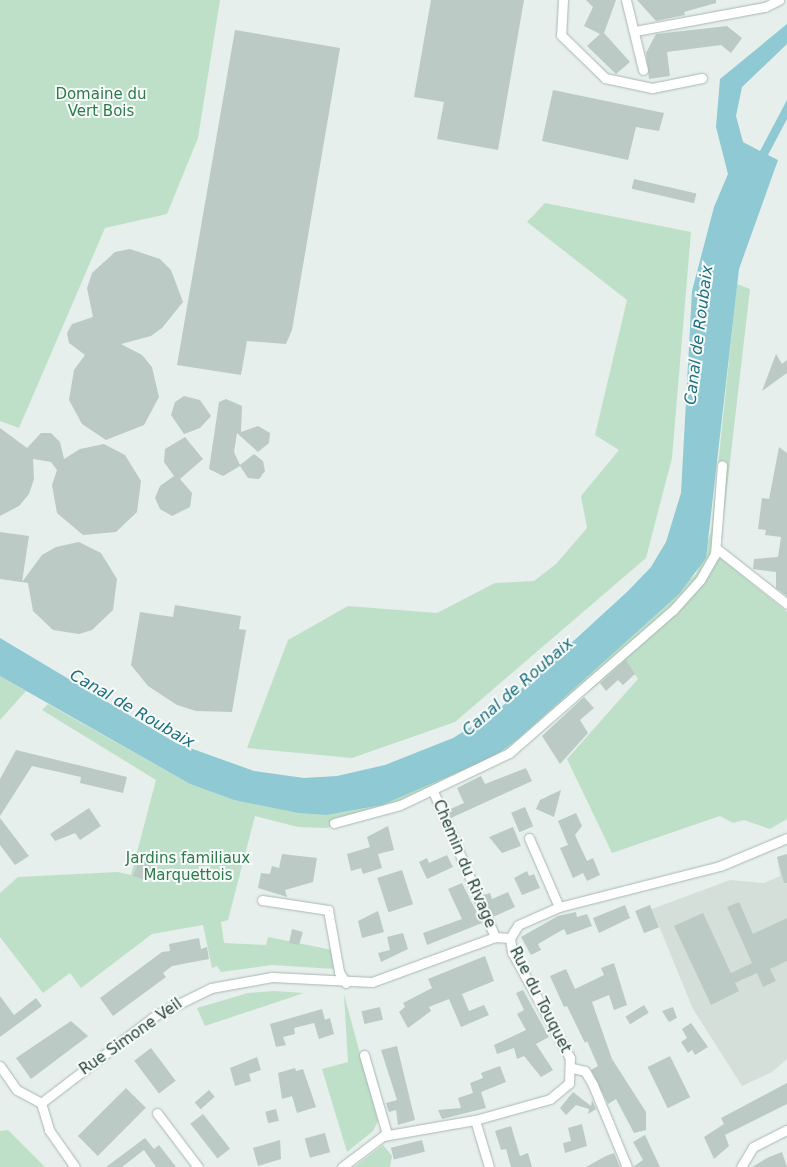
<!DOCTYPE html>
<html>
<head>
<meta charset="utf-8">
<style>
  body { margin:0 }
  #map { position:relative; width:787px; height:1167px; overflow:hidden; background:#e6efeb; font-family:"DejaVu Sans",sans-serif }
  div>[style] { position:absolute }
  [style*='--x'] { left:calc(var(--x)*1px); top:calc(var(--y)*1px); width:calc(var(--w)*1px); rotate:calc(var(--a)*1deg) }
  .built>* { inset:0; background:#d4dfda }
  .green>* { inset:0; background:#bfe0c8 }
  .water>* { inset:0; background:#8ec9d4 }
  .building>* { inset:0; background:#bbcac4; transform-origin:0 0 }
  .roads { filter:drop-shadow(0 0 1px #a8b8b2) drop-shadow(0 0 1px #a8b8b2) }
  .street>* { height:9px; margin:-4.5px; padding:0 4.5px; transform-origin:4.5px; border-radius:4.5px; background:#fff }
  span { translate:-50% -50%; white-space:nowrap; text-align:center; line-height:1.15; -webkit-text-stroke:4px #f7fbf9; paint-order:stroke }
  .park-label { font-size:15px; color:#2d7a4b }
  .street-label { font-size:15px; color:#24423a }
  .water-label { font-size:16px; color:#1c6f80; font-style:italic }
</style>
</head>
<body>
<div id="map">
  <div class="built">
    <i style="clip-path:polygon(787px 854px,787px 1059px,772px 1072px,742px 1086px,693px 1009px,652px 909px,730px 880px,764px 883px,780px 876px,777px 857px)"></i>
  </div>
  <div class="green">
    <i style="clip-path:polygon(0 0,220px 0,198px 138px,167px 214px,105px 228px,19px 428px,0 421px)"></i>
    <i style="clip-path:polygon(545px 203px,691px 232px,672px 458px,646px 558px,455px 722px,352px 758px,247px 748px,288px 640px,348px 606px,437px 613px,495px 583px,534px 581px,556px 564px,587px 528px,581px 496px,619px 450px,595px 435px,627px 300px,527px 222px)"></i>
    <i style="clip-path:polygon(737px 284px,750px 289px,719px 557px,787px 612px,787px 819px,770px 829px,744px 820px,733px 823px,720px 816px,612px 853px,567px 759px,638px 679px,626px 661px,501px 761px,388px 814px,326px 828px,298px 827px,255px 816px,228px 920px,221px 922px,224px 943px,266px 945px,268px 937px,332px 950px,335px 969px,272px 965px,221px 972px,217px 966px,212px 968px,203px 925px,152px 934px,81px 988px,70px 973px,43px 993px,0 937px,0 893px,18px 877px,118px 872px,131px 875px,156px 780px,42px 710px,48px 704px,190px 784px,234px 800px,327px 815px,377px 806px,520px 737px,696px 574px,711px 532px)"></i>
    <i style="clip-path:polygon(0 676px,26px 691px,0 720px)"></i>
    <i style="clip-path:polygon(274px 991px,304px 993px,205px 1026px,197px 1008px,248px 993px)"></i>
    <i style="clip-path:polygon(344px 994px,378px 1121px,373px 1131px,347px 1152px,322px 1069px,348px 1062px)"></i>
    <i style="clip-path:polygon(8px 1130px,45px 1167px,0 1167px,0 1131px)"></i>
    <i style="clip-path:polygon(383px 1145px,392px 1156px,390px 1167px,354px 1167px)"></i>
  </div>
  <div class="water">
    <i style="clip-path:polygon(787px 24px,787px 44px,742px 87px,736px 116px,743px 142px,760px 151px,787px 100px,787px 119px,768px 155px,778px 160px,739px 269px,706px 558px,679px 594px,520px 737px,493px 757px,382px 805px,327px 815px,299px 813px,234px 800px,190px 784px,0 676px,0 638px,176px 743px,254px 771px,304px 778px,337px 776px,385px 765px,453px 738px,497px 711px,628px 591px,651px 567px,666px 542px,681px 493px,692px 291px,714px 207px,728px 174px,716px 127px,720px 79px)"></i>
  </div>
  <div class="building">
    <i style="clip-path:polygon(431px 0,524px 0,498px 150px,437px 139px,444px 102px,414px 97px)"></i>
    <i style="clip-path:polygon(586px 0,616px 0,604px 33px,630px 62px,616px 74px,587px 46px,600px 34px,584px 26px,593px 7px)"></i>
    <i style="clip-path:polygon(637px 0,716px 0,716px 3px,684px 12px,685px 15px,656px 21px)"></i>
    <i style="clip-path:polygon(727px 26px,742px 38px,731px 53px,721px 45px,667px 52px,670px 76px,649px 79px,646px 53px,656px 34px)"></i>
    <i style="clip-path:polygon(235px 30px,340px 48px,292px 330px,286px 344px,247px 341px,241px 375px,177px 365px)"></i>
    <i style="clip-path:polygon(553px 90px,664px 113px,659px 131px,636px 127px,628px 160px,542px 141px)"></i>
    <i style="left:634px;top:179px;width:64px;height:10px;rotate:13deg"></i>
    <i style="clip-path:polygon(130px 249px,160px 259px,171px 270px,183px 302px,162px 328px,151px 336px,121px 344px,142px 355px,152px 367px,159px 397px,144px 425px,106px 440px,82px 424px,69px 400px,74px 370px,85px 355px,69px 343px,67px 333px,72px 324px,93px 317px,87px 288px,92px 273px,115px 252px)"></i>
    <i style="clip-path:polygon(776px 354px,782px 364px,787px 360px,787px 373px,762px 391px)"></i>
    <i style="clip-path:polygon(184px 396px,200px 400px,211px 416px,200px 428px,184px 434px,171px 415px,175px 402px)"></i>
    <i style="clip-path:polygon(226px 399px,242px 406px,241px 432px,258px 426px,270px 433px,269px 443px,258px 452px,237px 433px,234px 452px,240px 465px,254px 454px,263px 461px,265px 471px,259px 479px,248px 478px,240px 466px,223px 476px,209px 469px,219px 402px)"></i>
    <i style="clip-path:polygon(0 428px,27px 448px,41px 433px,51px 433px,60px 442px,64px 459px,80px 449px,104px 444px,125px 455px,141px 481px,137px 512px,116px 532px,83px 535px,57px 513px,52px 485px,57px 470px,51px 462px,33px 459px,34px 479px,29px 494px,19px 506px,0 516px)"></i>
    <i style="clip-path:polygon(185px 437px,203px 459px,180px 479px,192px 493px,190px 507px,172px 516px,160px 509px,155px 498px,160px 486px,174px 476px,164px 462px,165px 449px)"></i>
    <i style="clip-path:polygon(779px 447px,787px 453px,787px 596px,776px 588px,776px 572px,753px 569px,754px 559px,778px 557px,781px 537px,765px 535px,766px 530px,758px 529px,762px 498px,769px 499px)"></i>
    <i style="clip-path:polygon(0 532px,29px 536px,22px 582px,42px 555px,56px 547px,79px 542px,101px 553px,117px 579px,113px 610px,92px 630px,79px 634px,53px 630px,33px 611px,28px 583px,0 579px)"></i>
    <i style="clip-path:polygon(175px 605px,241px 616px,239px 629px,246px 630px,232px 712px,196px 711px,177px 705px,148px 686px,131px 665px,140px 612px,173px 617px)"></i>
    <i style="clip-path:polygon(626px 660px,635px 674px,623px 685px,618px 680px,606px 691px,600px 683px)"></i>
    <i style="clip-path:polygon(584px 697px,594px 708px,580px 720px,588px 733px,560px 764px,542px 736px)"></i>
    <i style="clip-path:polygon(16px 750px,127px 777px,123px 793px,80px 783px,81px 777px,32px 766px,0 816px,0 779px)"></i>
    <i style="clip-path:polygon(526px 768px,532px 781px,451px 818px,448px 810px,464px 803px,457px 788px,481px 776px,485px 784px)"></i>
    <i style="clip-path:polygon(561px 790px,554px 817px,536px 809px,540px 800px)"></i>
    <i style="left:525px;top:807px;width:21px;height:15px;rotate:67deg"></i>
    <i style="clip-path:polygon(89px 808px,101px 826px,80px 840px,75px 833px,55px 841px,50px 834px)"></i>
    <i style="clip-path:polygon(576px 813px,582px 826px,575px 835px,587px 861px,593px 858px,600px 875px,587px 881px,583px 873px,573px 878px,560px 848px,568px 845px,558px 821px)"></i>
    <i style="clip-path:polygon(0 818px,29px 856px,15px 865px,0 845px)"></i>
    <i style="clip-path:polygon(388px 826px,394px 850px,378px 854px,382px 868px,363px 874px,361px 868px,351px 871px,347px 854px,370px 847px,367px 837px)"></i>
    <i style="clip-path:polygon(513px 827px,521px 846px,502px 853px,489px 837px)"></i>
    <i style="clip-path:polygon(282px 854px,317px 858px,313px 882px,285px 890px,287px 897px,258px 888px,261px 873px,270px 874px,272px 866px,279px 868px)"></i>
    <i style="clip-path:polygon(787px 854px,787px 883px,784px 883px,777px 857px)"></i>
    <i style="clip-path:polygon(141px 855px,156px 859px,150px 881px,133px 876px)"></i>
    <i style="clip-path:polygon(447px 855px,453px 867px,427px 879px,419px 862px,427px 858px,429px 863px)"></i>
    <i style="left:402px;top:870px;width:36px;height:26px;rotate:72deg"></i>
    <i style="clip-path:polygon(527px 871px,529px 876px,534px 874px,540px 888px,522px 895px,514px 878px)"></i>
    <i style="clip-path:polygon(462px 883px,482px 923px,427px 945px,423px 933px,462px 919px,448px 889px)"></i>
    <i style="clip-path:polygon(508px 892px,515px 907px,493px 917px,484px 895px,490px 893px,492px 899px)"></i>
    <i style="clip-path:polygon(739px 902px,753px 934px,787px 918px,787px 961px,770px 969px,776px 981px,763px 987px,757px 973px,735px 983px,739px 991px,711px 1005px,674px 926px,703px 913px,731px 973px,752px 963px,727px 907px)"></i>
    <i style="clip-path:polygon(625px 905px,630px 918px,599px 933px,593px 918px)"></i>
    <i style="left:650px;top:905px;width:24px;height:16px;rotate:68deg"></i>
    <i style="clip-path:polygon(378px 911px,384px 932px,362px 938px,358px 921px)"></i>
    <i style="clip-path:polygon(576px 912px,577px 917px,587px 914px,592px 926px,567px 935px,564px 929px,538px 944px,541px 950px,531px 955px,521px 937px,558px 916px)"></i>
    <i style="clip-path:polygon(292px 929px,303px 932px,299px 945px,289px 943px)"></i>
    <i style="clip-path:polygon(403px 933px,408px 949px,381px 962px,378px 953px,390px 950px,387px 937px)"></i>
    <i style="clip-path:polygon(199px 938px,201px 949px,207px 947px,209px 959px,172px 966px,163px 973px,166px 977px,113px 1016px,100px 998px,162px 952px,170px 951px,169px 944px)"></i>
    <i style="clip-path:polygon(485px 956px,494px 981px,462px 994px,469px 1011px,484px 1005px,489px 1015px,461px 1027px,449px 999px,429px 1007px,431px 1011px,408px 1028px,399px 1012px,405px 1007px,403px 1003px,432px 988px,428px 979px)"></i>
    <i style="clip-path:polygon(614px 963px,627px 1005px,614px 1010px,609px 995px,592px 1002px,612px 1059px,646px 1112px,646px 1130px,634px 1133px,616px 1099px,608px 1104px,591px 1070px,598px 1066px,587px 1041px,585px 1043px,567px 1006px,564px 1007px,550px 976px,566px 969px,575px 989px,604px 975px,601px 968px)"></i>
    <i style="clip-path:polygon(523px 990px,549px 1037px,536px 1044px,553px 1070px,541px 1077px,524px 1056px,517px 1059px,514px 1048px,497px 1054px,494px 1045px,526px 1030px,517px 1014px,524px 1010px,516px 993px)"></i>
    <i style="clip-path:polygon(0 996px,14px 1015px,36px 998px,42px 1006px,0 1037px)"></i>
    <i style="left:644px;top:1005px;width:9px;height:22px;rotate:58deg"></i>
    <i style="left:380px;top:1007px;width:13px;height:19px;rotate:77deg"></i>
    <i style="clip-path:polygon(673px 1007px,677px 1018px,669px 1022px,662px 1011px)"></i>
    <i style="clip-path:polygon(322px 1009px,325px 1020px,330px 1018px,334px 1034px,319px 1039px,314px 1023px,294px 1028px,295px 1034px,283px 1037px,286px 1045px,276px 1047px,270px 1024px)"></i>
    <i style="clip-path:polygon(71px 1021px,88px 1036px,31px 1079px,16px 1058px)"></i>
    <i style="clip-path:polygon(691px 1023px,708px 1047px,695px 1055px,692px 1050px,688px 1053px,681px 1042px,687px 1038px,682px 1029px)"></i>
    <i style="clip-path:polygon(397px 1046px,415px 1120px,398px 1125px,396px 1110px,389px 1112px,386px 1103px,397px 1100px,381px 1050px)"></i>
    <i style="left:151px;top:1048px;width:41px;height:21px;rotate:53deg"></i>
    <i style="left:670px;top:1056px;width:46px;height:25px;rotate:64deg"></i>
    <i style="clip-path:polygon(257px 1057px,261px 1070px,249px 1074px,251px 1081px,235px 1086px,230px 1068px)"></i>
    <i style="clip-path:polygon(500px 1066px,506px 1082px,481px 1092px,486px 1108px,442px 1119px,438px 1110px,461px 1108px,458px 1098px,473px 1093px,470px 1083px,483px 1078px,481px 1073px)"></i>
    <i style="clip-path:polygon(295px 1068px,296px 1071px,303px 1069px,316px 1107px,297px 1113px,292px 1096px,282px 1099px,278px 1073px)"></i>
    <i style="clip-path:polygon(787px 1083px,787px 1104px,725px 1135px,729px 1146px,714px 1159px,704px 1137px,724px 1124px,721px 1118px)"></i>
    <i style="left:126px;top:1088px;width:28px;height:68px;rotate:45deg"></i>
    <i style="left:209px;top:1090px;width:9px;height:19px;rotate:49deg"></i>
    <i style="clip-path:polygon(573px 1092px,591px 1106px,592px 1100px,596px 1109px,588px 1114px,589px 1109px,576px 1105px,566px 1115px,560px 1108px)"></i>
    <i style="left:276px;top:1109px;width:12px;height:11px;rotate:76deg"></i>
    <i style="left:203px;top:1114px;width:44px;height:16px;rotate:52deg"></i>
    <i style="clip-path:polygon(582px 1124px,587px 1146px,565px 1153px,563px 1143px,571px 1141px,568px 1128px)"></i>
    <i style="clip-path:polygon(511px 1126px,520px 1156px,528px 1153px,532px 1167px,511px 1167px,506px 1149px,501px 1150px,495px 1131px)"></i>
    <i style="left:325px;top:1133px;width:20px;height:21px;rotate:75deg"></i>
    <i style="clip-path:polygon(645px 1135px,660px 1167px,633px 1167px,643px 1160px,633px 1142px)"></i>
    <i style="clip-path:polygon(145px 1138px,154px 1149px,159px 1145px,176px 1167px,156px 1167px,144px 1150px,122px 1167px,106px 1167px)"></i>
    <i style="clip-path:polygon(280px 1140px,281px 1159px,258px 1166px,253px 1148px)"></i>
    <i style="left:422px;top:1140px;width:12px;height:32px;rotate:76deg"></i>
    <i style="clip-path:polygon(782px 1152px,787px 1167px,752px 1167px,769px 1157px)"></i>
    <i style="clip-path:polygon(614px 1153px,620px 1167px,586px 1167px,606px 1156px)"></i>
  </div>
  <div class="roads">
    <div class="street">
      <i style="--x:563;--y:0;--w:35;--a:93"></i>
      <i style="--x:561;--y:35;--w:62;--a:44.3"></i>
      <i style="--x:605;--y:78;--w:48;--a:12"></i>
      <i style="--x:652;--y:88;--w:51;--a:-11.3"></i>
      <i style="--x:626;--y:0;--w:72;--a:76.3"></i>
      <i style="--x:635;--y:31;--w:132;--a:-10.5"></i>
      <i style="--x:765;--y:7;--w:16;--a:-27"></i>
      <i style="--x:716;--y:548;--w:90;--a:38.3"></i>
      <i style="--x:433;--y:791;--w:159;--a:67"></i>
      <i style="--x:334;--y:823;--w:68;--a:-15.3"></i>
      <i style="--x:400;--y:805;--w:121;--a:-25.5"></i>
      <i style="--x:509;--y:753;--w:218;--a:-41.1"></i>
      <i style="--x:673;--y:610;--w:40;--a:-48"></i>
      <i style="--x:700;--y:580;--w:30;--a:-60"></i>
      <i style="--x:715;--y:554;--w:89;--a:-85.5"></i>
      <i style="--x:529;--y:838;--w:75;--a:66.5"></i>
      <i style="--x:262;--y:900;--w:67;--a:8.6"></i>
      <i style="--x:328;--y:910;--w:63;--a:79.9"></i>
      <i style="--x:339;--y:972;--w:13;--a:58"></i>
      <i style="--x:364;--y:1055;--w:82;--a:73.8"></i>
      <i style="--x:0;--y:1066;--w:29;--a:55"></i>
      <i style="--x:17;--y:1090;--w:27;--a:28"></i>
      <i style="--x:41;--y:1103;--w:28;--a:73"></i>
      <i style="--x:49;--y:1130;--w:45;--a:54.9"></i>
      <i style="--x:572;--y:1068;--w:13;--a:13"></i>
      <i style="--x:585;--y:1071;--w:16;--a:60"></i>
      <i style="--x:593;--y:1085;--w:89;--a:67.5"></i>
      <i style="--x:41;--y:1103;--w:145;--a:-37.4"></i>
      <i style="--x:156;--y:1015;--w:61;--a:-26.1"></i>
      <i style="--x:211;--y:988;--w:62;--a:-10.2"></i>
      <i style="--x:272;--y:977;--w:100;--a:2.9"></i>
      <i style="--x:372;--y:982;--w:131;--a:-20.1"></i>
      <i style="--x:495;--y:937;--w:15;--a:4"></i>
      <i style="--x:157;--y:1113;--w:68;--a:52.8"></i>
      <i style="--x:475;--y:1120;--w:49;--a:73.4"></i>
      <i style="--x:342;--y:1167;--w:51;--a:-37.1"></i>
      <i style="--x:383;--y:1136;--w:93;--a:-9.9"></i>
      <i style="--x:475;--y:1120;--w:78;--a:-15.6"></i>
      <i style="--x:550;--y:1099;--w:25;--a:-40"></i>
      <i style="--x:569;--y:1083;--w:25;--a:-88"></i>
      <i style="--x:570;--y:1058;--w:121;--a:-118.7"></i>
      <i style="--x:512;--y:952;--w:14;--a:-98"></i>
      <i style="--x:510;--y:938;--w:15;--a:-58"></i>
      <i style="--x:518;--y:925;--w:45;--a:-23.7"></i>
      <i style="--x:559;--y:907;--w:166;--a:-14.3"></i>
      <i style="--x:720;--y:866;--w:73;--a:-22.7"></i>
      <i style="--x:741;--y:1167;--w:23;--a:-59"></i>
      <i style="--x:753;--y:1147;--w:38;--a:-27"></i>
    </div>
  </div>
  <div class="park-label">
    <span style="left:101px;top:103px">Domaine du<br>Vert Bois</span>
    <span style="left:188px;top:867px">Jardins familiaux<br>Marquettois</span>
  </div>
  <div class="street-label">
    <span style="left:464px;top:864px;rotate:67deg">Chemin du Rivage</span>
    <span style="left:540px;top:1000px;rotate:63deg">Rue du Touquet</span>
    <span style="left:131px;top:1037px;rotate:-35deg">Rue Simone Veil</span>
  </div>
  <div class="water-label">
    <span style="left:699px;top:335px;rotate:-83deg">Canal de Roubaix</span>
    <span style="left:518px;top:687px;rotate:-41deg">Canal de Roubaix</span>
    <span style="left:132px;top:709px;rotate:30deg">Canal de Roubaix</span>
  </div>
</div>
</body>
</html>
